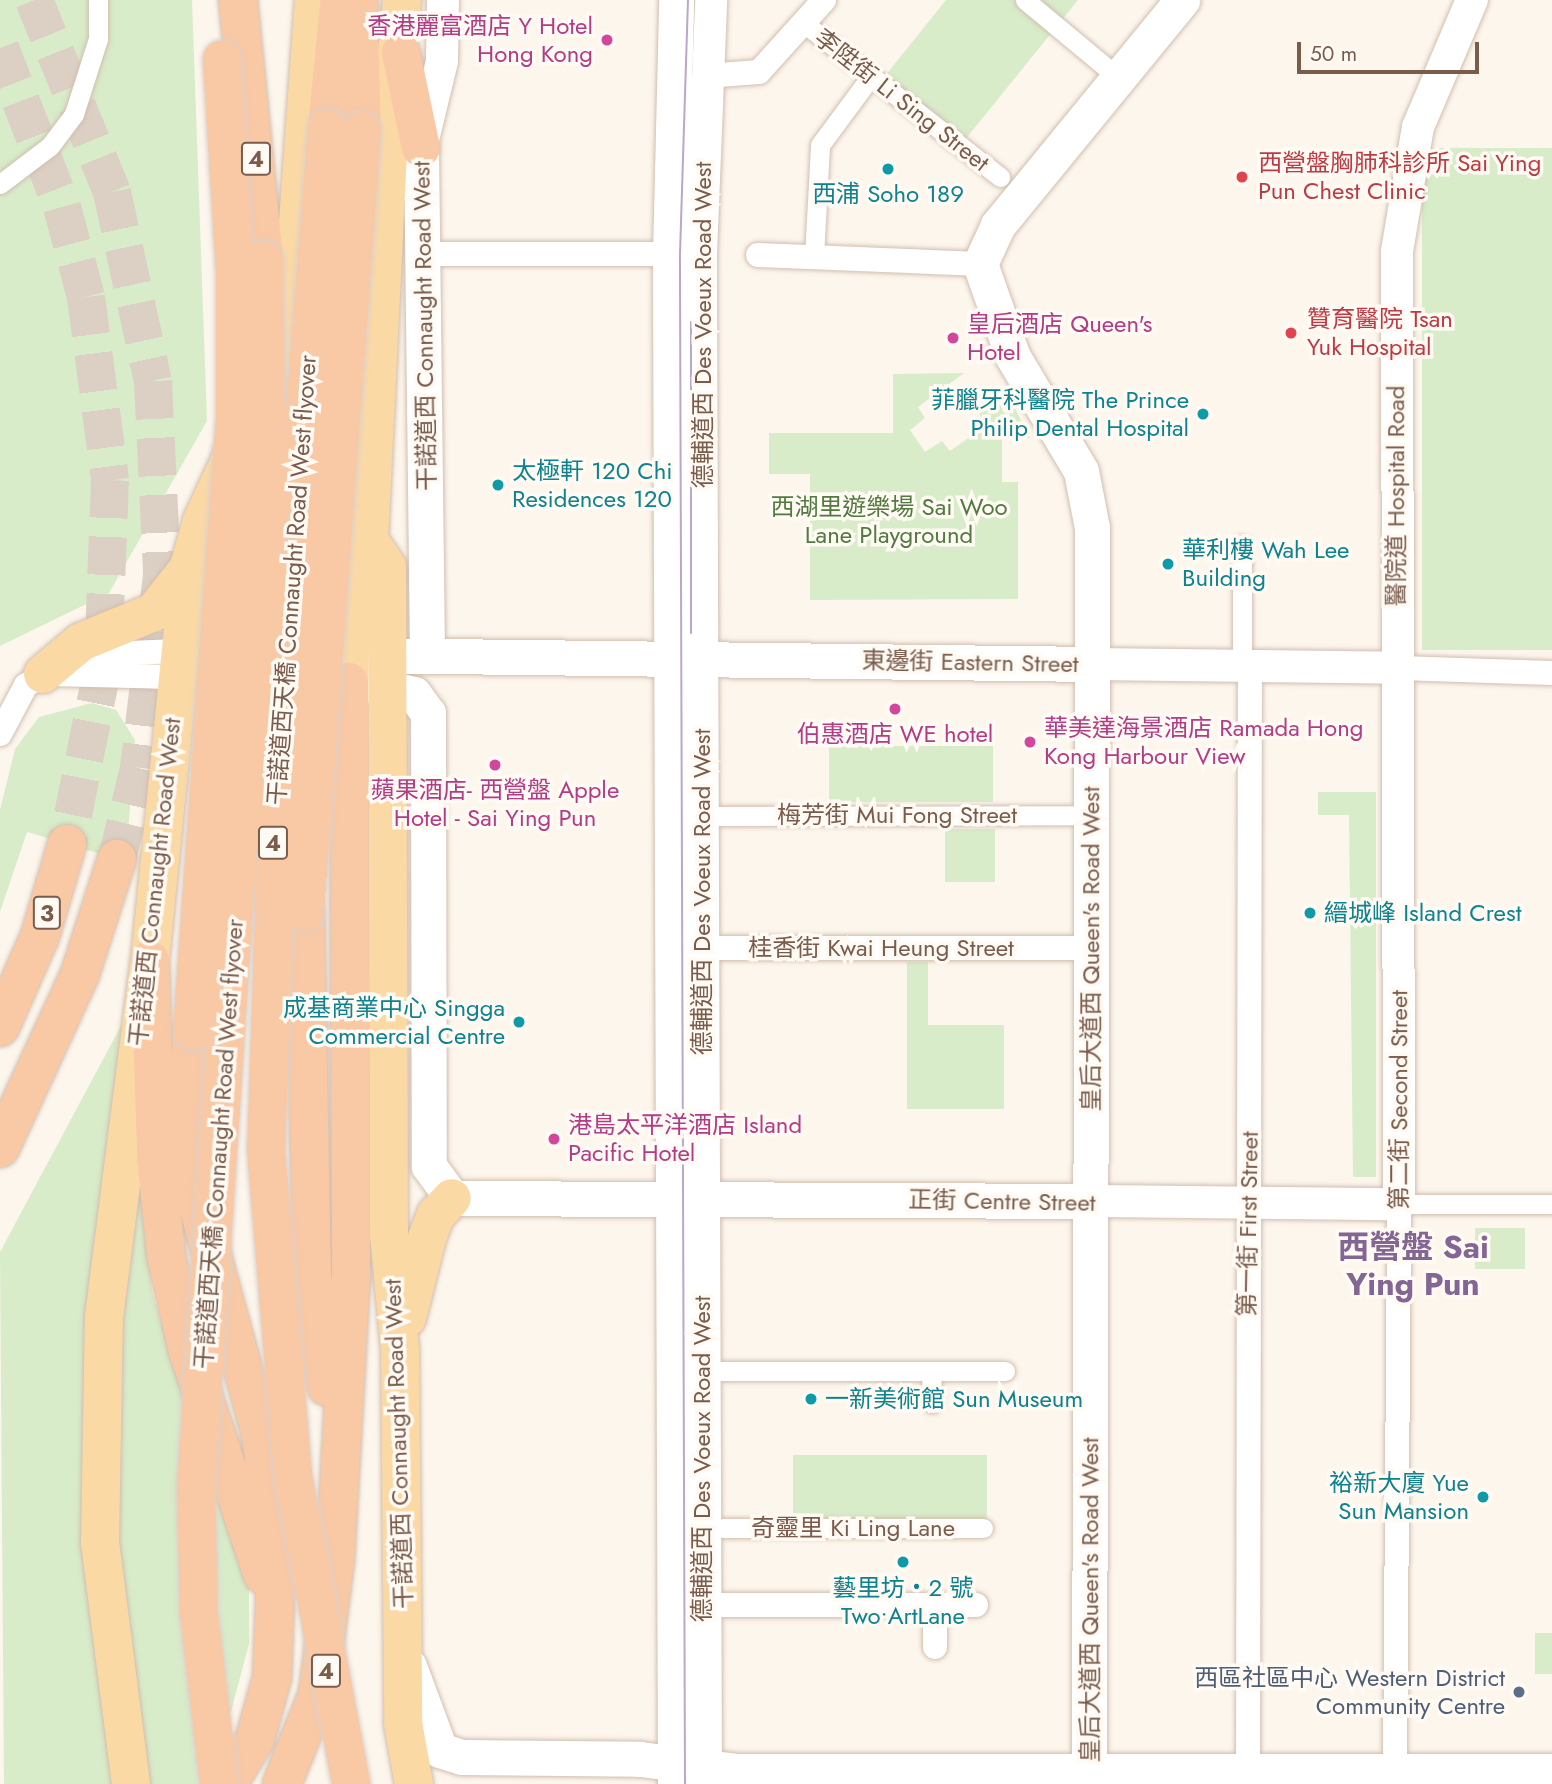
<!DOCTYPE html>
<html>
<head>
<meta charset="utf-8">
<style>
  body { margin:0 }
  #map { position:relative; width:1552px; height:1784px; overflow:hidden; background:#fdf6ec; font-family:Jost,"Noto Sans TC",sans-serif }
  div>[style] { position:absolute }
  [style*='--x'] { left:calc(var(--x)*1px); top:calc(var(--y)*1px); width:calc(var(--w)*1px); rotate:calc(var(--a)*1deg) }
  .green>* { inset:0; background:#d8ecc9; transform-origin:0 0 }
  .trunk-tunnel>* { height:38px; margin-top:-19px; transform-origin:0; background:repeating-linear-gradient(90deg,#dcd0c4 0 38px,transparent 0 57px) }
  .roads { filter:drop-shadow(0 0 2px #d1beb0) drop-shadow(0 0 2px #d1beb0) }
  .pedestrian>* { height:19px; margin:-9.5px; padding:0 9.5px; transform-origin:9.5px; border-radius:9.5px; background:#fff }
  .minor>* { height:24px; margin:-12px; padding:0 12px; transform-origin:12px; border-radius:12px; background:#fff }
  .tertiary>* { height:32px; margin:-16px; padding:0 16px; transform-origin:16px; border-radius:16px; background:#fff }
  .secondary>* { height:35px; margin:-17.5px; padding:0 17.5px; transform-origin:17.5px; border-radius:17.5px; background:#fff }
  .primary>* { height:38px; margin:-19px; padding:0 19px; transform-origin:19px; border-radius:19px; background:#fbd9a5 }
  .trunk>* { height:38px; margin:-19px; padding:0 19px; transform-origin:19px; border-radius:19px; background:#f9c8a4 }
  .tram>* { height:2px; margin:-1px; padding:0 1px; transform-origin:1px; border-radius:1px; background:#b9a8c9 }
  .bridges { filter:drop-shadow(0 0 2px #dad1cd) drop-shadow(0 0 2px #dad1cd) }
  .trunk-bridge>* { height:38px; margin:-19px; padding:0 19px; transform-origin:19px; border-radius:19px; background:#f9c8a4 }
  .dots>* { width:19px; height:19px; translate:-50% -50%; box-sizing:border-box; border:4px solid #fffaf3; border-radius:50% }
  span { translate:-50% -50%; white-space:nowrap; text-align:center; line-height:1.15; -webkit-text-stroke:7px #fffaf3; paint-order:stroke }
  .shield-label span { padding:2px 5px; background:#fffaf3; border:2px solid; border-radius:5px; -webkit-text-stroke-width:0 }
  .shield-label { font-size:23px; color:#7a5c4d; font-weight:700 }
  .hotel-label { font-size:24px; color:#b23c85 }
  .right { translate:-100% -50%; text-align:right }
  .left { translate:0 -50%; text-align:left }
  .street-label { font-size:24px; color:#7a5c4d }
  .health-label { font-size:24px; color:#be3a42 }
  .culture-label { font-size:24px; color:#0d838f }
  .park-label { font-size:24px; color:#537a41 }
  .service-label { font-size:24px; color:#4e5e75 }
  .district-label { font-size:32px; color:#846695; font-weight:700 }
  .scale { position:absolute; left:1297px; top:42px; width:182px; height:32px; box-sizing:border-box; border:4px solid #7a5c4d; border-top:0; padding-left:9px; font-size:21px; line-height:24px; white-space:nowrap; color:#7a5c4d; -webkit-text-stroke:5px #fffaf3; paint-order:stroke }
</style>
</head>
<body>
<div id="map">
  <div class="green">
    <i style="clip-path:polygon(0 0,192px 0,207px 421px,109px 593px,0 646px)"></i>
    <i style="clip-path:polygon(946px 0,1078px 0,964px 141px,885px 76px)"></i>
    <i style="left:1422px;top:148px;width:130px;height:502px"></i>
    <i style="clip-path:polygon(964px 373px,918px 407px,925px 418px,910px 430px,925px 452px,942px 441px,950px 451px,987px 425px,979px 414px,1007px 393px,1030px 438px,1002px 438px,1002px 482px,1018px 482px,1018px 599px,810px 600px,810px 474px,769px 474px,769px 433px,893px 433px,893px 374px)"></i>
    <i style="clip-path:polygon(92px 703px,116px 710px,135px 740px,128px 833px,134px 864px,27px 832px,0 912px,0 810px,15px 749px,39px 717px)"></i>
    <i style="left:829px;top:746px;width:164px;height:56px"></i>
    <i style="clip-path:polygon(1318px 792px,1376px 792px,1376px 1177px,1353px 1177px,1349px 815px,1318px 815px)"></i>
    <i style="left:945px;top:829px;width:50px;height:53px"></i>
    <i style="clip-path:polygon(907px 962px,928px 962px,928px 1025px,1004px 1025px,1004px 1109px,907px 1109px)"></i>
    <i style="clip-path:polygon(123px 1022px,116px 1784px,4px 1784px,0 1252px)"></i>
    <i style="clip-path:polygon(141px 1178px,152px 1292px,186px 1403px,203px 1778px,198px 1784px,146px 1784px,119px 1607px,114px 1389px)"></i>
    <i style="left:1475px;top:1228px;width:50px;height:41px"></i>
    <i style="left:793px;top:1455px;width:194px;height:65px"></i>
    <i style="clip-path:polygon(212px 1464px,249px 1582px,249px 1644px,225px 1734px)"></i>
    <i style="left:1535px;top:1633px;width:17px;height:41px"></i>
  </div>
  <div class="trunk-tunnel">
    <i style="--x:34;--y:0;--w:207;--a:67.9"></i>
    <i style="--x:112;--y:192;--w:193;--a:77.8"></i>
    <i style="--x:153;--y:381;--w:194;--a:87.3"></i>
    <i style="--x:162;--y:575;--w:194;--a:96.8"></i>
    <i style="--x:139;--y:768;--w:94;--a:103.6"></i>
    <i style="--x:0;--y:48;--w:171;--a:68.7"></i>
    <i style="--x:62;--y:207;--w:93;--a:75.1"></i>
    <i style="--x:86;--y:297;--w:185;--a:82.5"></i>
    <i style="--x:110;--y:480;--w:186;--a:92.2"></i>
    <i style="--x:103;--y:666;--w:182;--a:101.4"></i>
  </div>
  <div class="roads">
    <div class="pedestrian">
      <i style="--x:1025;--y:0;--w:122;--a:39.7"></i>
      <i style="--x:805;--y:24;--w:248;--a:38.1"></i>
      <i style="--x:0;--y:184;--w:63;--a:-37.2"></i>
      <i style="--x:50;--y:146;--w:40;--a:-53"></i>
      <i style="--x:74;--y:114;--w:79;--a:-72.3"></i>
      <i style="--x:98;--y:39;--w:39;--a:-90"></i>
      <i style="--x:814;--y:257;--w:112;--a:-86.9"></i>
      <i style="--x:820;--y:145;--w:86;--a:-53.5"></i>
      <i style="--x:1242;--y:545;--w:119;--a:90"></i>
      <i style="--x:702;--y:816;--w:390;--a:-0.1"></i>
      <i style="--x:1399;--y:1204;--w:153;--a:0"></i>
      <i style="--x:697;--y:1371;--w:308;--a:0"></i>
      <i style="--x:931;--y:1371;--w:32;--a:88"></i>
      <i style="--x:723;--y:1528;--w:260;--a:0"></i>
    </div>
    <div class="minor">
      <i style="--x:706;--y:76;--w:53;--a:-4.3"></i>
      <i style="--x:759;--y:72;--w:97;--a:-47.9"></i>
      <i style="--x:421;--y:254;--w:249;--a:0"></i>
      <i style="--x:758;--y:255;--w:222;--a:2.3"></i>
      <i style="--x:1399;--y:668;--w:153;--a:1.9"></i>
      <i style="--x:51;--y:674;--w:124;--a:1.4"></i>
      <i style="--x:0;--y:734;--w:55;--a:-62"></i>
      <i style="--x:26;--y:685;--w:64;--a:-27.8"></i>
      <i style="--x:83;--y:655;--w:94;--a:-2.4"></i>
      <i style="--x:686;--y:948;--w:406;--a:0"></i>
      <i style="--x:689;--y:1605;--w:287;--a:0"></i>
      <i style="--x:935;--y:1647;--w:42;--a:-90"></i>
      <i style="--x:1248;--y:1784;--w:1120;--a:-89.9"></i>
      <i style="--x:1395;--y:1784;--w:580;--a:-89.6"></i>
    </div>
    <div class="tertiary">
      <i style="--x:421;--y:148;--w:89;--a:-76.4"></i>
      <i style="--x:442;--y:61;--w:61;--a:-89.1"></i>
      <i style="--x:1092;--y:664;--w:307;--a:0.7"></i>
      <i style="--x:1091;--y:1201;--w:308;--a:0.6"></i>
      <i style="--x:1399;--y:1204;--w:953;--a:-90.12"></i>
      <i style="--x:1397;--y:251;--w:126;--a:-80.4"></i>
      <i style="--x:1418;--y:127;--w:138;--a:-67"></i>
      <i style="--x:706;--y:1784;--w:1530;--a:-90.19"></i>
      <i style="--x:701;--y:254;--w:254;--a:-87.7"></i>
    </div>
    <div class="secondary">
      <i style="--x:421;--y:148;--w:507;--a:89.32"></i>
      <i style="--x:359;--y:655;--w:733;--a:0.7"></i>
      <i style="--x:362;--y:683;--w:53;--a:11.9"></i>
      <i style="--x:414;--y:694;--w:24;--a:54"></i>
      <i style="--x:428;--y:713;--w:453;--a:89.9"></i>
      <i style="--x:429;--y:1166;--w:39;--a:54"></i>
      <i style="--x:452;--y:1198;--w:639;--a:0.27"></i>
      <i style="--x:409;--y:1666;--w:90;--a:69.7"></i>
      <i style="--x:440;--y:1750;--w:23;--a:18"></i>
      <i style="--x:462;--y:1757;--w:178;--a:0.6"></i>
      <i style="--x:640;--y:1759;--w:97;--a:7.1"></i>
      <i style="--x:736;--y:1771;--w:816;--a:0"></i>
      <i style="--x:675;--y:1784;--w:1530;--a:-90.19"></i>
      <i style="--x:670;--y:254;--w:254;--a:-88.6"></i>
      <i style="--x:1089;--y:1784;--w:1256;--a:-89.86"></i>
      <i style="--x:1092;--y:528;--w:58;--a:-100.9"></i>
      <i style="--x:1081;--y:471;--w:133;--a:-120.8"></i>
      <i style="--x:1013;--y:357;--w:99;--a:-109.5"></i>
      <i style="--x:980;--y:264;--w:43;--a:-65.2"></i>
      <i style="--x:998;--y:225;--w:291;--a:-50.7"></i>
    </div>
    <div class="primary">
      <i style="--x:266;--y:395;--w:79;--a:-71.6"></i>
      <i style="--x:291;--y:320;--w:321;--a:-85.9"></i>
      <i style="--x:369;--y:540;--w:32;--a:56"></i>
      <i style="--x:387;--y:567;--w:668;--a:89.83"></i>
      <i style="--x:389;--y:1235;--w:116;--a:84.5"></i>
      <i style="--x:400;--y:1350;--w:373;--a:89.5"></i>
      <i style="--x:403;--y:1723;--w:62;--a:79.8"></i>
      <i style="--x:43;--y:674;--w:50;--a:-40.1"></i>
      <i style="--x:81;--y:642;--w:79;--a:-22.3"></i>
      <i style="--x:154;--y:612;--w:55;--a:-51.7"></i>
      <i style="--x:349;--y:682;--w:114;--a:-88.5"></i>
      <i style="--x:352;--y:568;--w:33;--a:-59"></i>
      <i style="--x:369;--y:540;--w:393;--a:-87.2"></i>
      <i style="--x:388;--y:147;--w:148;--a:-84.6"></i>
      <i style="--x:407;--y:1318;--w:82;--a:-76"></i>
      <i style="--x:427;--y:1238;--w:25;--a:-69"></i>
      <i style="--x:436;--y:1215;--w:23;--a:-47"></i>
      <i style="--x:131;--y:1784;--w:243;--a:-97.3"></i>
      <i style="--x:100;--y:1543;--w:226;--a:-89"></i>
      <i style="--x:104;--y:1317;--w:360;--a:-82.7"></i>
      <i style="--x:150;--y:960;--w:395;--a:-84.3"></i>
      <i style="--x:189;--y:567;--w:48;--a:-74.2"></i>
      <i style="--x:202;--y:521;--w:74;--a:-65.2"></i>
    </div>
    <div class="trunk">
      <i style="--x:238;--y:0;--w:261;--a:84.3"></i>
      <i style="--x:358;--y:0;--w:131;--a:88.3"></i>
      <i style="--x:401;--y:53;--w:97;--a:78.1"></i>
      <i style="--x:327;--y:128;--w:124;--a:-84.4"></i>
      <i style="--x:305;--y:912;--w:363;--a:88.9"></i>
      <i style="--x:312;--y:1275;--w:112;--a:82.8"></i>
      <i style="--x:150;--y:960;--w:196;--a:88.2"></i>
      <i style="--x:156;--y:1156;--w:100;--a:84.2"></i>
      <i style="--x:166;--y:1255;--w:98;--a:77.1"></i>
      <i style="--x:188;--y:1351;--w:236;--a:71.5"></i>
      <i style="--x:0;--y:1027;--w:99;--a:-66.3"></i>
      <i style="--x:40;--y:936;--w:96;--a:-73.6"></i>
      <i style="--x:192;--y:1031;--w:94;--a:92.4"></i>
      <i style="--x:188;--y:1125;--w:78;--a:83.3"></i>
      <i style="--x:197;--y:1202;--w:237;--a:74.6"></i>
      <i style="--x:260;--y:1430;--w:115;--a:81.5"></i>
      <i style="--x:277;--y:1544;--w:134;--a:92.1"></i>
      <i style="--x:272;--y:1678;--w:63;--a:105.6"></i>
      <i style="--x:255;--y:1739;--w:52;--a:121"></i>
      <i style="--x:0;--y:1148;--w:192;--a:-65.3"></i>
      <i style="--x:80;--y:974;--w:121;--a:-72.2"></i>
      <i style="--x:282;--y:1784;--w:97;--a:-68.2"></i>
      <i style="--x:318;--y:1694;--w:135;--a:-82.8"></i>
      <i style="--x:335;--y:1560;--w:284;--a:-86.8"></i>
      <i style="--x:351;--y:1276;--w:594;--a:-90.19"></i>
    </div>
  </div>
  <div class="tram">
    <i style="--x:691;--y:322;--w:311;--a:90"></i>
    <i style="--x:685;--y:1784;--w:1530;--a:-90.19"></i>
    <i style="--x:680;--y:254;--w:254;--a:-88.2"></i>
  </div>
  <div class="bridges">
    <div class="trunk-bridge">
      <i style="--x:327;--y:128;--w:606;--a:94.45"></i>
      <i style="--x:280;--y:732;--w:416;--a:91.9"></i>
      <i style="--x:266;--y:1148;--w:329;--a:85.3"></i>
      <i style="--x:293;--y:1476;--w:313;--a:79.3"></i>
      <i style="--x:305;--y:912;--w:783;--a:-85.83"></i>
      <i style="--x:192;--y:1031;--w:617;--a:-86"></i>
      <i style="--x:235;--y:416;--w:142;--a:-90"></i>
      <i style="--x:235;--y:274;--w:215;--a:-93.5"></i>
      <i style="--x:219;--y:1784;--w:171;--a:-96.7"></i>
      <i style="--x:199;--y:1614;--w:127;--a:-91.4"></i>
      <i style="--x:196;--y:1487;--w:1069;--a:-86.25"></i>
      <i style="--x:266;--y:420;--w:160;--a:-90.7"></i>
    </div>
  </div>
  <div class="dots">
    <i style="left:607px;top:40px;background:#d1479c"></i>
    <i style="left:888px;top:169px;background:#0f9aa8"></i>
    <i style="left:1242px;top:177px;background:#e0444e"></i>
    <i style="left:1291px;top:333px;background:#e0444e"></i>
    <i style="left:953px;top:338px;background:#d1479c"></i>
    <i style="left:1203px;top:414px;background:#0f9aa8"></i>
    <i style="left:498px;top:485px;background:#0f9aa8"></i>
    <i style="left:1168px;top:564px;background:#0f9aa8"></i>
    <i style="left:895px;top:709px;background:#d1479c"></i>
    <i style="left:1030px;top:742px;background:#d1479c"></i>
    <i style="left:495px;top:765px;background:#d1479c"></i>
    <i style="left:1310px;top:913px;background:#0f9aa8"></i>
    <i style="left:519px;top:1022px;background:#0f9aa8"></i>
    <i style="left:554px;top:1139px;background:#d1479c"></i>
    <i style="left:811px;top:1399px;background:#0f9aa8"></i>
    <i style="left:1483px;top:1497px;background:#0f9aa8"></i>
    <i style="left:903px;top:1562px;background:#0f9aa8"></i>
    <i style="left:1519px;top:1692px;background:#5c6f8a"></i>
  </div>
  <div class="shield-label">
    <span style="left:256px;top:159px">4</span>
    <span style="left:273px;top:843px">4</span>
    <span style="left:47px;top:913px">3</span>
    <span style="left:326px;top:1671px">4</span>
  </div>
  <div class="hotel-label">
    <span class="right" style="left:593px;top:40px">香港麗富酒店 Y Hotel<br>Hong Kong</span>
    <span class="left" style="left:967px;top:338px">皇后酒店 Queen's<br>Hotel</span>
    <span class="left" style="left:1044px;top:742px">華美達海景酒店 Ramada Hong<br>Kong Harbour View</span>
    <span style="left:895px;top:734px">伯惠酒店 WE hotel</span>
    <span style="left:495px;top:804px">蘋果酒店- 西營盤 Apple<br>Hotel - Sai Ying Pun</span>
    <span class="left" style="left:568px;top:1139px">港島太平洋酒店 Island<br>Pacific Hotel</span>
  </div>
  <div class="street-label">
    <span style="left:902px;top:100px;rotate:38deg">李陞街 Li Sing Street</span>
    <span style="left:703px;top:325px;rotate:-90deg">德輔道西 Des Voeux Road West</span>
    <span style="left:424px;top:326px;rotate:-91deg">干諾道西 Connaught Road West</span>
    <span style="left:1396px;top:496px;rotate:-90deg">醫院道 Hospital Road</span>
    <span style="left:292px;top:580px;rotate:-86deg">干諾道西天橋 Connaught Road West flyover</span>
    <span style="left:970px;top:662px;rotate:1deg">東邊街 Eastern Street</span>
    <span style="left:897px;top:815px">梅芳街 Mui Fong Street</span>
    <span style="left:155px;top:882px;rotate:-84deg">干諾道西 Connaught Road West</span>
    <span style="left:702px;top:892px;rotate:-90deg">德輔道西 Des Voeux Road West</span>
    <span style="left:881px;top:948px">桂香街 Kwai Heung Street</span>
    <span style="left:1091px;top:949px;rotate:-90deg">皇后大道西 Queen's Road West</span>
    <span style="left:1399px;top:1100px;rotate:-90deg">第二街 Second Street</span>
    <span style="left:219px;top:1144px;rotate:-86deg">干諾道西天橋 Connaught Road West flyover</span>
    <span style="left:1002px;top:1201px;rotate:1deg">正街 Centre Street</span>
    <span style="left:1248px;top:1224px;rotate:-89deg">第一街 First Street</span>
    <span style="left:398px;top:1444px;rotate:-92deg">干諾道西 Connaught Road West</span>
    <span style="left:702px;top:1459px;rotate:-90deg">德輔道西 Des Voeux Road West</span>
    <span style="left:853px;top:1528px">奇靈里 Ki Ling Lane</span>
    <span style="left:1090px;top:1600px;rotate:-90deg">皇后大道西 Queen's Road West</span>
  </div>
  <div class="health-label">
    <span class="left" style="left:1258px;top:177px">西營盤胸肺科診所 Sai Ying<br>Pun Chest Clinic</span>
    <span class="left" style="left:1307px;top:333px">贊育醫院 Tsan<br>Yuk Hospital</span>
  </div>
  <div class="culture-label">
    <span style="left:888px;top:194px">西浦 Soho 189</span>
    <span class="right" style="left:1189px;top:414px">菲臘牙科醫院 The Prince<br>Philip Dental Hospital</span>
    <span class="left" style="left:512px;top:485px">太極軒 120 Chi<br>Residences 120</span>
    <span class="left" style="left:1182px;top:564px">華利樓 Wah Lee<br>Building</span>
    <span class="left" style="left:1324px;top:913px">縉城峰 Island Crest</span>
    <span class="right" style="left:505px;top:1022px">成基商業中心 Singga<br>Commercial Centre</span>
    <span class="left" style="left:825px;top:1399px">一新美術館 Sun Museum</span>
    <span class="right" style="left:1469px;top:1497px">裕新大廈 Yue<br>Sun Mansion</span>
    <span style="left:903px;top:1602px">藝里坊‧2 號<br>Two•ArtLane</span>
  </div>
  <div class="park-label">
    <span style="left:889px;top:521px">西湖里遊樂場 Sai Woo<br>Lane Playground</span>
  </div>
  <div class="service-label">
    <span class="right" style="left:1505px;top:1692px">西區社區中心 Western District<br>Community Centre</span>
  </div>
  <div class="district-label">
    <span style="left:1413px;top:1266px">西營盤 Sai<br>Ying Pun</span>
  </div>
  <div class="scale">50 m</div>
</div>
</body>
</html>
